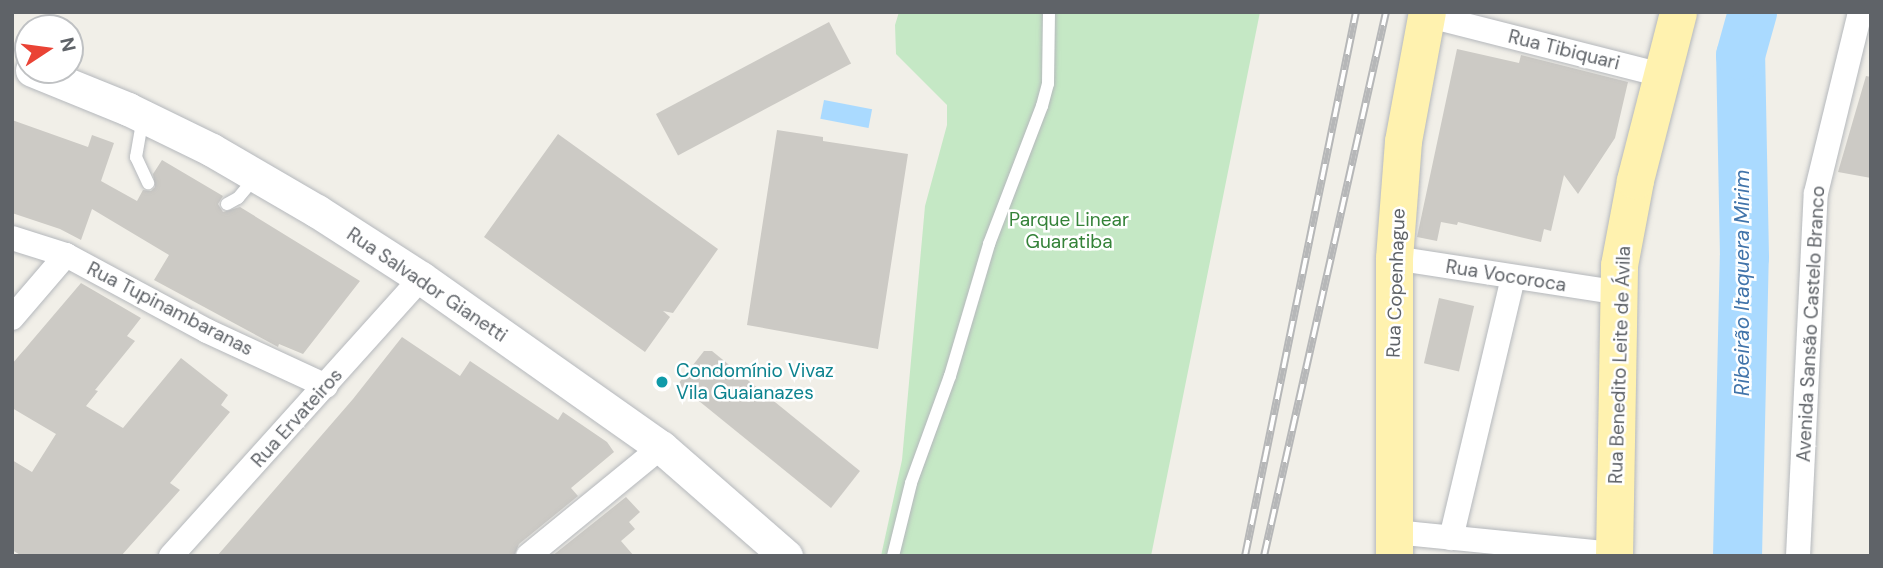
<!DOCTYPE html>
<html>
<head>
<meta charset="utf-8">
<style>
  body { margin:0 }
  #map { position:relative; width:1883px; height:568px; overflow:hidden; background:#f1efe8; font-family:"DM Sans",sans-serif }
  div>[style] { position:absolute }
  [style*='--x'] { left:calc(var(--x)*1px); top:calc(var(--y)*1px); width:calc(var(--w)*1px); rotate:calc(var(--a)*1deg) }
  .green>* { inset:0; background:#c5e8c5 }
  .water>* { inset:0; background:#aadaff; transform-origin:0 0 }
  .river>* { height:49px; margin:-24.5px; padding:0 24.5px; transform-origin:24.5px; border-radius:24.5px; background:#aadaff }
  .building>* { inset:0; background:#cccac5; transform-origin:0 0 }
  .roads { filter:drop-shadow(0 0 2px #b5b8bc) drop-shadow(0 0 2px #b5b8bc) }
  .lane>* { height:12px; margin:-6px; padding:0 6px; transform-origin:6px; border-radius:6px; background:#fff }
  .street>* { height:24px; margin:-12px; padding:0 12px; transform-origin:12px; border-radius:12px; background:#fff }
  .secondary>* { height:33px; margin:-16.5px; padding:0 16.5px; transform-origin:16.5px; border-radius:16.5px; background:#fff }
  .primary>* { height:37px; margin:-18.5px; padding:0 18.5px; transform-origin:18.5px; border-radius:18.5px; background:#fff2af }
  .rail>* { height:8px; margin-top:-4px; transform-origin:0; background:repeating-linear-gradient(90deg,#fff 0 16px,#b6b7b8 0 32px); box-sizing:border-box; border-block:2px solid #b6b7b8 }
  .dots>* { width:19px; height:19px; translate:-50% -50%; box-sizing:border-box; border:4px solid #fff; border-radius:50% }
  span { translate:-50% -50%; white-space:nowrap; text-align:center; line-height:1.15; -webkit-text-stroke:5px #fff; paint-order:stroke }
  .street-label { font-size:19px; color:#5f6368 }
  .park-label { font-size:19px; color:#348238 }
  .culture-label { font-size:19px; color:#0d838f }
  .left { translate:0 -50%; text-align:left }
  .water-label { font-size:21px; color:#4174aa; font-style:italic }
  .frame { position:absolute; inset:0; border:14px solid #5f6368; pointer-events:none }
  .north { position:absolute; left:14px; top:14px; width:70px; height:70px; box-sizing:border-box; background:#fff; border:2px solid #bfc1c3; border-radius:50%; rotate:77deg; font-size:19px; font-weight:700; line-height:28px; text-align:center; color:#5f6368 }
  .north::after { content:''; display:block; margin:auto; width:24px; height:32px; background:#ea4335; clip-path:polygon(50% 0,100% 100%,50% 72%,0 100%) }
</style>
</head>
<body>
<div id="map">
  <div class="green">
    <i style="clip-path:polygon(899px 12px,1260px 12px,1151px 556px,881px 556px,902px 460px,925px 206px,947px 125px,947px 105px,896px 54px,895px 25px)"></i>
  </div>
  <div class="water">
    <i style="left:824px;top:100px;width:49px;height:19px;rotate:11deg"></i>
  </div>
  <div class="river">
    <i style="--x:1737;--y:556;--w:299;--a:-88.7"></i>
    <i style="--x:1744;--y:257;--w:202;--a:-91.1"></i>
    <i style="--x:1740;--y:55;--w:45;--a:-74.4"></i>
  </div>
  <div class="building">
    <i style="left:829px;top:22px;width:47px;height:196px;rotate:62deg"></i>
    <i style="clip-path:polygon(1457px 49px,1519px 63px,1521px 55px,1628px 82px,1615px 138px,1578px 194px,1564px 175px,1551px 231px,1544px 229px,1541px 242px,1458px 222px,1457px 225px,1441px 222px,1437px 241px,1417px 237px)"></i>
    <i style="clip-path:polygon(1866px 76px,1871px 77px,1871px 178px,1838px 172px)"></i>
    <i style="clip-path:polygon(12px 120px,88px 147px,92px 135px,114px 143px,101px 181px,137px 201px,143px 190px,151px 191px,155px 187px,153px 174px,162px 160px,223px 196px,218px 204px,223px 212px,240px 207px,360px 281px,303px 354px,279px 344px,278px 347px,154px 280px,169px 255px,92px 209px,81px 240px,60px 229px,12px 213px)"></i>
    <i style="clip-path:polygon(777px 130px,823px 137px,823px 141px,908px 154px,878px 349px,747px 325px)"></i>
    <i style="clip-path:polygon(558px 134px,718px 249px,673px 313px,663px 311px,670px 317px,645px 352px,484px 237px)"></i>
    <i style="clip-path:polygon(81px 283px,141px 318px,127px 336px,135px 341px,95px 390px,98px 391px,86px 406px,123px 428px,181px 358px,228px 395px,221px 405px,230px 412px,170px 483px,180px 490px,121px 556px,22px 556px,12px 550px,12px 460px,32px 472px,56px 434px,12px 408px,12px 364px)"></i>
    <i style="left:1439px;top:298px;width:36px;height:67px;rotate:13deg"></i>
    <i style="clip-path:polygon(402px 337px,460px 376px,470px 361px,558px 420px,563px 412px,607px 442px,614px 452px,571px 488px,578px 496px,519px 544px,514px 556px,217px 556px,353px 399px)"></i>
    <i style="clip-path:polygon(704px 351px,712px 351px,860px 471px,831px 508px,678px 384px)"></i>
    <i style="clip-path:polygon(626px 497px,640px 512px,629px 522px,635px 529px,621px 541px,634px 556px,552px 556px)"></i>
  </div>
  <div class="roads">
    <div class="lane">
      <i style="--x:143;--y:117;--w:41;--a:99.9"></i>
      <i style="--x:136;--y:157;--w:29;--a:65"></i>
      <i style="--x:227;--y:204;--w:13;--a:-29"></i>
      <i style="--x:238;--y:198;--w:26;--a:-50"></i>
      <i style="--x:893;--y:556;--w:75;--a:-76.1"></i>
      <i style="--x:911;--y:483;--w:114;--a:-70"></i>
      <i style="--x:950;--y:376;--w:138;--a:-73.5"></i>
      <i style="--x:989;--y:244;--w:148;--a:-69"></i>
      <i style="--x:1042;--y:106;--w:23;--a:-75"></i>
      <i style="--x:1048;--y:84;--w:72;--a:-89.2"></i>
    </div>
    <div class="street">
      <i style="--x:1426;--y:15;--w:243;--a:14.3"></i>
      <i style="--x:12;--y:238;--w:57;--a:17.5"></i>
      <i style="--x:66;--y:255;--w:160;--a:28.3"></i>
      <i style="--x:207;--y:331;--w:131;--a:24.8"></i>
      <i style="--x:1394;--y:258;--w:228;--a:8.8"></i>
      <i style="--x:12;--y:318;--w:83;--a:-49.4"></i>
      <i style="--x:1394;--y:532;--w:221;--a:5.7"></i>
      <i style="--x:1451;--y:538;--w:267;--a:-76.6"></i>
      <i style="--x:171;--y:556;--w:374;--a:-48"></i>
      <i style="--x:528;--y:556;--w:172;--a:-39.3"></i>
      <i style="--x:1798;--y:556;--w:363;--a:-87.2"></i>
      <i style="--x:1816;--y:193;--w:186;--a:-76.3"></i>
    </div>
    <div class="secondary">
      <i style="--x:32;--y:70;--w:104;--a:22.1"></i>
      <i style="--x:128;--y:109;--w:93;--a:26"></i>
      <i style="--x:212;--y:150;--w:121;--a:30.2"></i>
      <i style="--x:317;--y:211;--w:124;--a:32.8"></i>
      <i style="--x:421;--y:278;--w:294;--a:35.2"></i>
      <i style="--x:661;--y:447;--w:166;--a:41.1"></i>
    </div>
    <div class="primary">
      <i style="--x:1394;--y:556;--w:298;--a:-90"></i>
      <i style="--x:1394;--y:258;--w:117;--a:-85.6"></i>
      <i style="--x:1403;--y:141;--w:131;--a:-79.5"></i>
      <i style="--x:1614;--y:556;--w:291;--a:-89"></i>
      <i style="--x:1619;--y:265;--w:86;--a:-79.3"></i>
      <i style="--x:1635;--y:180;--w:173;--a:-75.6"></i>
    </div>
  </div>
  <div class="rail">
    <i style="--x:1245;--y:556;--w:555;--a:-78.47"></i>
    <i style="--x:1264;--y:556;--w:558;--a:-77.36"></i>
  </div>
  <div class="dots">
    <i style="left:662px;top:382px;background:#0f9aa8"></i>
  </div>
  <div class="street-label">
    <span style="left:1564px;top:50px;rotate:14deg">Rua Tibiquari</span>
    <span style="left:1506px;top:276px;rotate:9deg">Rua Vocoroca</span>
    <span style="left:1396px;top:283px;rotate:-88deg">Rua Copenhague</span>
    <span style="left:427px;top:285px;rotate:34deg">Rua Salvador Gianetti</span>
    <span style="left:170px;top:309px;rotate:27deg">Rua Tupinambaranas</span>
    <span style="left:1811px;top:324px;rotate:-87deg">Avenida Sansão Castelo Branco</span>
    <span style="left:1620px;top:365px;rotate:-88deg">Rua Benedito Leite de Ávila</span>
    <span style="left:297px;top:418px;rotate:-48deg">Rua Ervateiros</span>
  </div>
  <div class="park-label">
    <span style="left:1069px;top:231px">Parque Linear<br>Guaratiba</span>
  </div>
  <div class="culture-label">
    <span class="left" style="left:676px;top:382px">Condomínio Vivaz<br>Vila Guaianazes</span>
  </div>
  <div class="water-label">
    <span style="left:1742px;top:283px;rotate:-90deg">Ribeirão Itaquera Mirim</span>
  </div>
  <div class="frame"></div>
  <div class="north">N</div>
</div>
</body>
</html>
